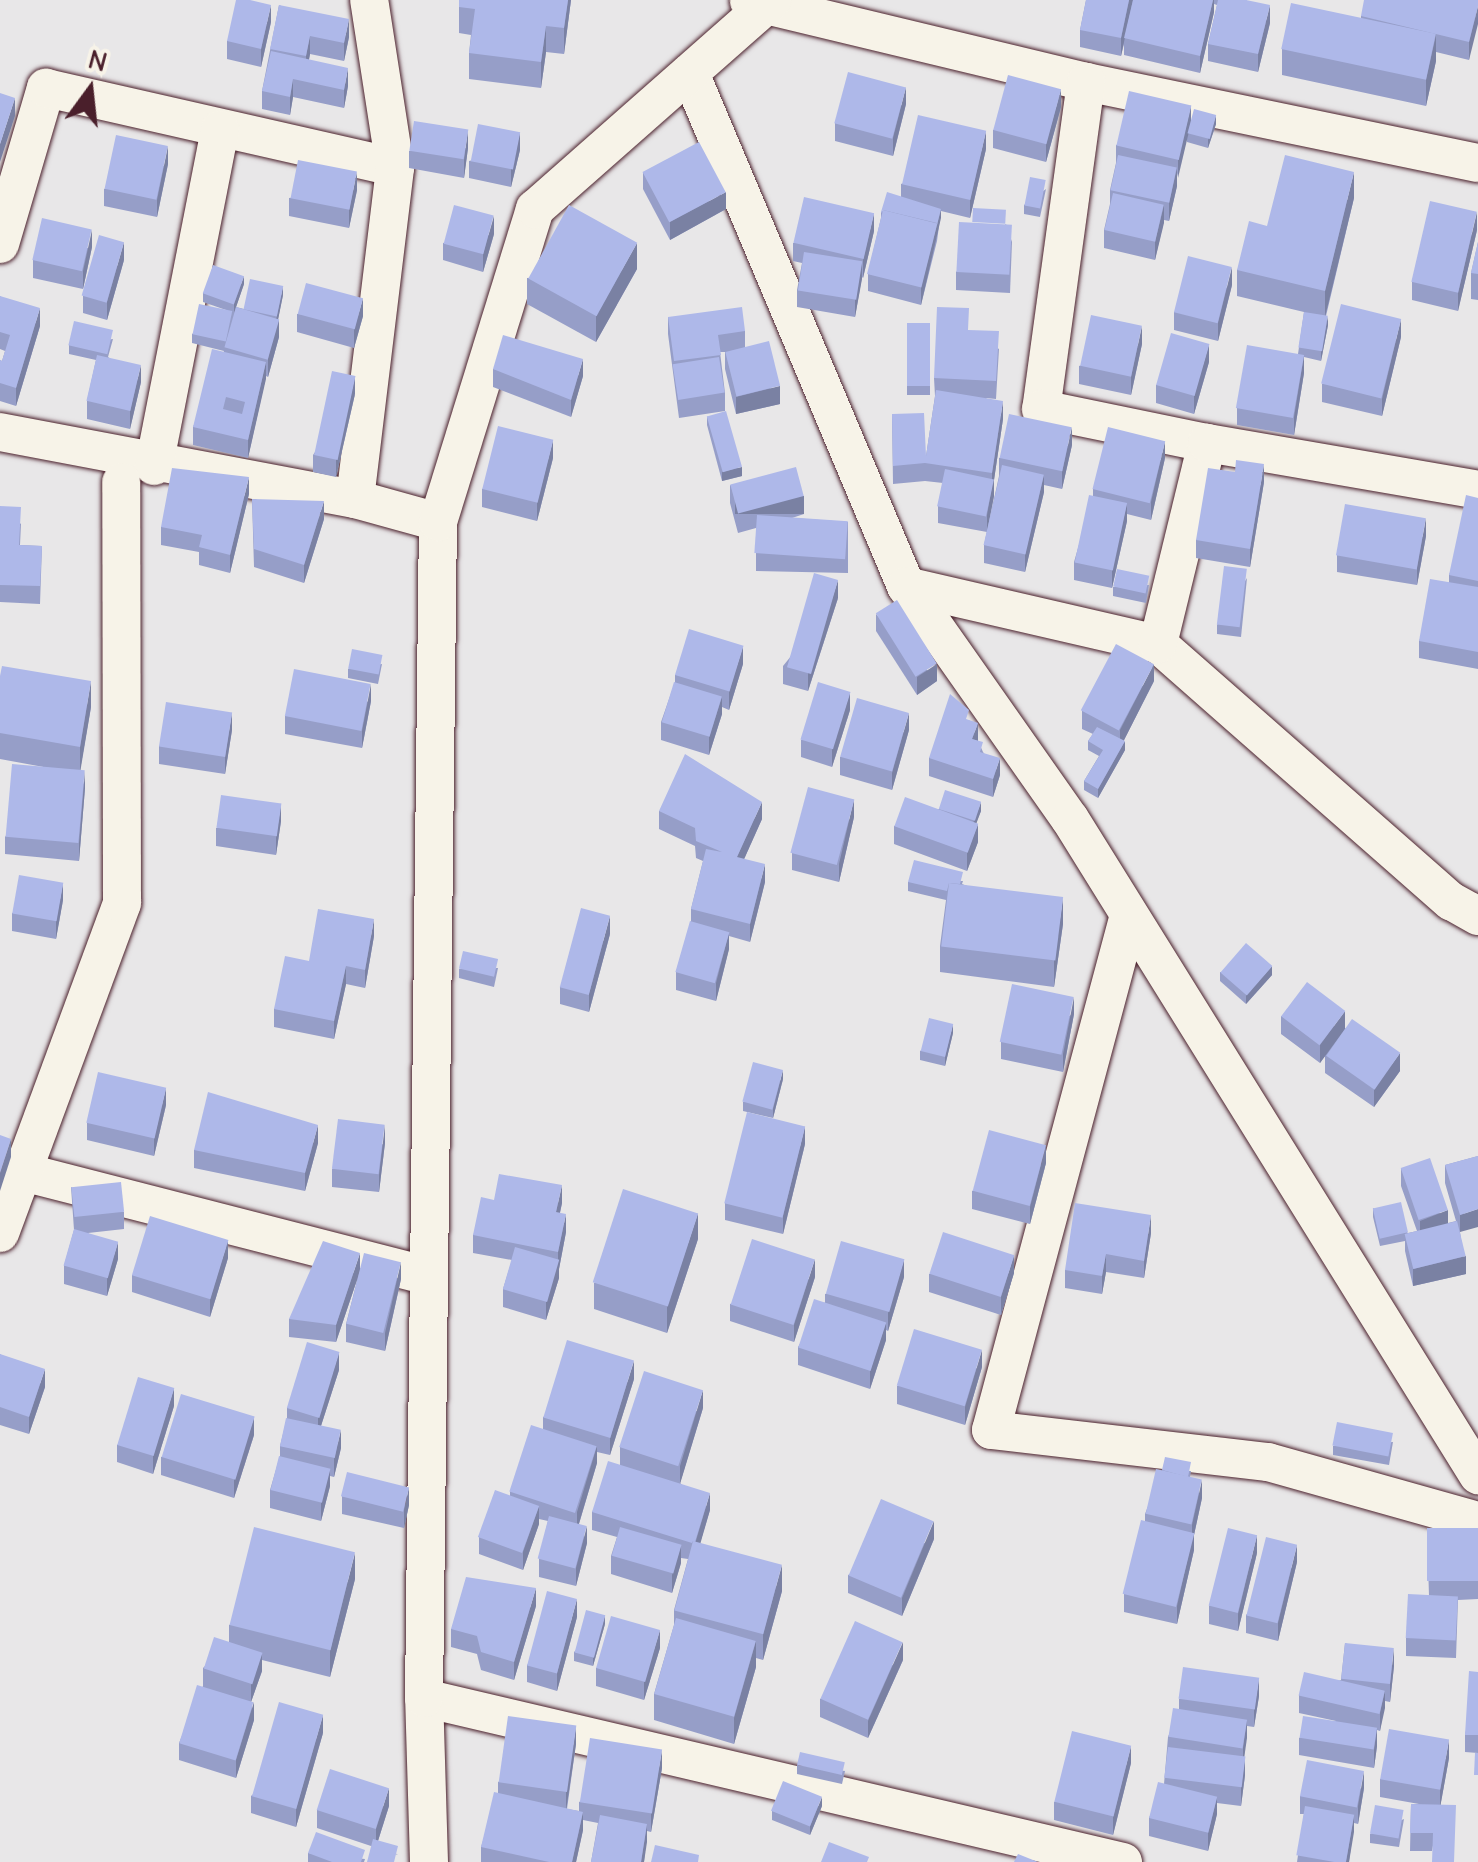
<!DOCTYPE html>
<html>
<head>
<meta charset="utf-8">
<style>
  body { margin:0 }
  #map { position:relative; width:1478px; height:1862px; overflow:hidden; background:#e8e7e8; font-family:"Comic Neue",sans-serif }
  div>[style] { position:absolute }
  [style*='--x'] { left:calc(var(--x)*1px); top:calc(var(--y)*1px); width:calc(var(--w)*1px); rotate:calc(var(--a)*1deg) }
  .roads { filter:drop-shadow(0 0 2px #4a1f2b) drop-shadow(0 0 2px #4a1f2b) }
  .street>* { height:38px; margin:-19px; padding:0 19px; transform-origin:19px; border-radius:19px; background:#f7f3e8 }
  .wall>* { inset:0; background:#969ec8; transform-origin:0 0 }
  .shaded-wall>* { inset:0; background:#7a81a3; transform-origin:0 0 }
  .building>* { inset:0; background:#aeb8e9; transform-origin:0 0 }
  span { translate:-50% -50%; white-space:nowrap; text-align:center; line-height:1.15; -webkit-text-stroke:10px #f7f3e8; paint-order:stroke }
  .north { position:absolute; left:40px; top:40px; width:100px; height:100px; -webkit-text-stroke:8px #f7f3e8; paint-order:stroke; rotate:15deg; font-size:28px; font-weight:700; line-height:40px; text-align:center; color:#4a1f2b }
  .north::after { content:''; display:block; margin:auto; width:35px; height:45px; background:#4a1f2b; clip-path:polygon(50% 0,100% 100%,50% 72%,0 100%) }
</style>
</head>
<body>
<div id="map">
  <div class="roads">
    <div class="street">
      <i style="--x:749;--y:1;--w:347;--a:13.5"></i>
      <i style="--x:1086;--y:82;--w:400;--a:11.7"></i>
      <i style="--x:690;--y:73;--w:557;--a:67.17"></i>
      <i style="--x:906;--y:586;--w:285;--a:54.9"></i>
      <i style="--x:1070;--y:819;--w:773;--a:58.12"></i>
      <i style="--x:1086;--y:82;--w:330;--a:97.8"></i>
      <i style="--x:1041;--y:409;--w:169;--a:11.6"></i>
      <i style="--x:0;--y:244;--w:163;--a:-73.6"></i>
      <i style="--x:46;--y:88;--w:358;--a:12.8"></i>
      <i style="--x:0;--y:432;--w:361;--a:10.7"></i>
      <i style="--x:355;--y:499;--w:86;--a:15.5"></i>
      <i style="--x:154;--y:466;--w:343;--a:-78.9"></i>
      <i style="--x:355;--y:499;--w:334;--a:-83.1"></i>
      <i style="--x:395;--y:167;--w:169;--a:-98.8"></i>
      <i style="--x:906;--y:586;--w:259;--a:13"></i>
      <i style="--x:1158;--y:644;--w:390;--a:41.3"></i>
      <i style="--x:1451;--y:901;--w:31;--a:29"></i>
      <i style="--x:1158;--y:644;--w:207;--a:-76.3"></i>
      <i style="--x:1207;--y:443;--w:275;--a:9.8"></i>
      <i style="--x:1129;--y:915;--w:533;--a:105"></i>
      <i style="--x:991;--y:1430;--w:279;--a:6.6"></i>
      <i style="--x:1268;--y:1462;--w:218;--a:15.7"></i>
      <i style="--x:23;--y:1172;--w:403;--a:14.4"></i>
      <i style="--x:0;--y:1233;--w:352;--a:-69.7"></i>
      <i style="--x:122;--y:903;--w:421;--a:-90.1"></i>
      <i style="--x:424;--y:1698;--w:718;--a:13.2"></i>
      <i style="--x:429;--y:1862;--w:164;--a:-91.7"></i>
      <i style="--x:424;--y:1698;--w:1176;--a:-89.32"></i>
      <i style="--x:438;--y:522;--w:328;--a:-72.8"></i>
      <i style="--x:535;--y:209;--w:316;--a:-41.4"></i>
    </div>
  </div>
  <div class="wall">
    <i style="clip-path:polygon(571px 0,564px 54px,546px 52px,541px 88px,469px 79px,469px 53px,471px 35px,459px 33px,459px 7px)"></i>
    <i style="clip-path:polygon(1086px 0,1246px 0,1270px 23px,1258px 72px,1208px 61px,1208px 44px,1217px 5px,1214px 4px,1214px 12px,1200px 73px,1124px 55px,1124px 44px,1121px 56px,1080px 47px,1080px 30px)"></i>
    <i style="clip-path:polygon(1478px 0,1469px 60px,1436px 52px,1436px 61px,1426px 106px,1282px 75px,1282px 49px,1361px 18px,1361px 16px)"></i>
    <i style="clip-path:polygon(279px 5px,349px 37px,344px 61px,310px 54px,309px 60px,348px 86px,344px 108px,293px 97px,290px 115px,262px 109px,262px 91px)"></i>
    <i style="clip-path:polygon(271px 22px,261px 67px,227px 59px,227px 41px)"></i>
    <i style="clip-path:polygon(906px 104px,893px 156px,835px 141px,835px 123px)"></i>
    <i style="clip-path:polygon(1061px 107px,1046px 162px,993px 148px,993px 130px)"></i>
    <i style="clip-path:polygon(1191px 122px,1216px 124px,1208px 148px,1187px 142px,1187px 137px,1177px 177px,1177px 186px,1169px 221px,1164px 220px,1155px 260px,1104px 248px,1104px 230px,1110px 204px,1110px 190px,1116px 163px,1116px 145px)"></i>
    <i style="clip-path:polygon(468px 148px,464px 178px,409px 168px,409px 151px)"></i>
    <i style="clip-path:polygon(986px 149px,970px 218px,941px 211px,937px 241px,921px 305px,868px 291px,868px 274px,881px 218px,881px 212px,901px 197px,901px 184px)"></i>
    <i style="clip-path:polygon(520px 150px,511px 187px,469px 178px,469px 161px)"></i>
    <i style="clip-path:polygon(168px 164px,157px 217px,104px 206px,104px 189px)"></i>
    <i style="clip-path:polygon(643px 172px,726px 209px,670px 240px,643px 189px)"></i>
    <i style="clip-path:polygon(1046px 189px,1040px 217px,1024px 214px,1024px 205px)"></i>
    <i style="clip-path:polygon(357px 190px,349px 228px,289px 216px,289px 198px)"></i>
    <i style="clip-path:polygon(1354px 198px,1326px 316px,1328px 325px,1321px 361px,1304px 357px,1304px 373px,1294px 435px,1237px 425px,1237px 408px,1298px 354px,1304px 312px,1237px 296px,1237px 270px,1267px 226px)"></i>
    <i style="clip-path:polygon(1006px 224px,1012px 242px,1010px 293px,956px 290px,956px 272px)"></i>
    <i style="clip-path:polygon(1477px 230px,1458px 311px,1412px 300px,1412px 282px)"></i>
    <i style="clip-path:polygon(874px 231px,863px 278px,862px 277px,855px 317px,797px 307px,797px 290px,802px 263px,793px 261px,793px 243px)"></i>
    <i style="clip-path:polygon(494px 234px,483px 272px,443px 260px,443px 243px)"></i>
    <i style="clip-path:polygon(1478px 242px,1478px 300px,1471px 299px,1471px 273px)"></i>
    <i style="clip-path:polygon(92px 247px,83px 289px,33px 278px,33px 260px)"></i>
    <i style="clip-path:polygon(124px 260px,107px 320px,83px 313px,83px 296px)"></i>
    <i style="clip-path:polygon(637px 269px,596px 342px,527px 304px,527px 278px)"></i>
    <i style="clip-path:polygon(244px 284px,236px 307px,244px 309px,283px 295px,278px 319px,279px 337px,268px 377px,266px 376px,248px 458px,193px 445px,193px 427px,224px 351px,192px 343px,192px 334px,226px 310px,203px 302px,203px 293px)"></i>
    <i style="clip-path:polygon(1232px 285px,1218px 341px,1174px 330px,1174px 312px)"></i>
    <i style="clip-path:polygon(0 296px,40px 326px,16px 406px,0 401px,0 360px,2px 361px,5px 351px,0 349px)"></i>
    <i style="clip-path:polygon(297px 314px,363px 316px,354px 348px,297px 332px)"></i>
    <i style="clip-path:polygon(668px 317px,745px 331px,745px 347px,780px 404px,736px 414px,725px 369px,725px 352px,720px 352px,725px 393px,725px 411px,679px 418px,668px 334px)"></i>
    <i style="left:907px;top:323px;width:23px;height:72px"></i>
    <i style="clip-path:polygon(968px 330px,999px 349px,996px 399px,986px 398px,1003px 419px,994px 480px,994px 496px,987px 532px,938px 523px,938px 506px,943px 483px,925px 481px,893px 484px,892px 414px,926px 456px,935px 396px,934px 378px)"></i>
    <i style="clip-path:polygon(1401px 337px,1382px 416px,1322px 402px,1322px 384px)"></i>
    <i style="clip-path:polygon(113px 339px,108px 357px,141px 382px,130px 429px,87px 419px,87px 401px,96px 360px,69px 354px,69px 345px)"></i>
    <i style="clip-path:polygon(1142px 344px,1131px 395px,1079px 384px,1079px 366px)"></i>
    <i style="clip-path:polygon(1209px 362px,1194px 414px,1156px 403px,1156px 385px)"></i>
    <i style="clip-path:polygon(493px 369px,583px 376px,571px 417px,493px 387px)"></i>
    <i style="clip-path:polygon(355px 394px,336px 477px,313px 472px,313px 455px)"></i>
    <i style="clip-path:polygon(707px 416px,742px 476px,722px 481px,707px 425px)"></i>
    <i style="clip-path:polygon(1072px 445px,1062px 489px,1044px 485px,1044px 492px,1025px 572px,984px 563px,984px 545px,999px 476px,999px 458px)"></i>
    <i style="clip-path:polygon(553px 458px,537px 521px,482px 507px,482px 489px)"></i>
    <i style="clip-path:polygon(1165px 458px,1151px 520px,1127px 514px,1127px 521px,1112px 588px,1074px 580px,1074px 562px,1093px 496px,1093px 489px)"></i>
    <i style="clip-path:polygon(1264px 482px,1250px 567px,1196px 558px,1196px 540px)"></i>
    <i style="clip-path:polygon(730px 485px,804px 514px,792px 518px,848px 522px,848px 573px,756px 571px,756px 528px,738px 533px,730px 503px)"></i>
    <i style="clip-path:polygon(249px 494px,230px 573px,199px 565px,199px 552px,161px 545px,161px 527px)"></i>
    <i style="clip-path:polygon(1478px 498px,1478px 669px,1419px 658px,1419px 641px,1449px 582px,1449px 575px)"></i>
    <i style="clip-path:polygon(252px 499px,324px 519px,304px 583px,254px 567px)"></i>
    <i style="clip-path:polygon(0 506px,21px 524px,20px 545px,42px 546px,40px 604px,0 602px)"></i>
    <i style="clip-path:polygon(1426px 536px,1417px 585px,1337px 572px,1337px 555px)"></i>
    <i style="clip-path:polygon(1247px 578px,1241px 637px,1217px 634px,1217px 625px)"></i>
    <i style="clip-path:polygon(1149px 585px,1146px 603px,1113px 596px,1113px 587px)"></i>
    <i style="clip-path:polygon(838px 598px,808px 691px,783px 684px,783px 666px)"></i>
    <i style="clip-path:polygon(876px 614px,937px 681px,917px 695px,876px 631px)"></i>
    <i style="clip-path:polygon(382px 664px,378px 684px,348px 678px,348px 669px)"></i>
    <i style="clip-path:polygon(743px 664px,729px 710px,722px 707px,722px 714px,709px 755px,661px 740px,661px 722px,675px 682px,675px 675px)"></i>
    <i style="clip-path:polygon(0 676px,91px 707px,80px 770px,85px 788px,79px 861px,5px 854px,5px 837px,49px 768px,0 759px)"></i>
    <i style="clip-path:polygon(1154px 681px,1124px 740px,1125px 750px,1098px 798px,1084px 790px,1084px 781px,1099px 756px,1088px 750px,1088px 741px,1093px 734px,1082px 729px,1082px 711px)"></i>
    <i style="clip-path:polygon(371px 701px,362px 748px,285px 734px,285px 716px)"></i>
    <i style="clip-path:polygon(850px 710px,832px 767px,801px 757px,801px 740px)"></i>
    <i style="clip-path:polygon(969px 720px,983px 752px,1000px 775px,993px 797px,929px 776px,929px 758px)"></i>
    <i style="clip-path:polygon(232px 730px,225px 774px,159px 764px,159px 746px)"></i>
    <i style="clip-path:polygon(909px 730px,892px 790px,840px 775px,840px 757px)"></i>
    <i style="clip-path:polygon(939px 809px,981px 811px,976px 823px,978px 842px,967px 871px,894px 844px,894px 826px)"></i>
    <i style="clip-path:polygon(659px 811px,762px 819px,744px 859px,765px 882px,750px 942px,729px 936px,729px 949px,716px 1001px,676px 990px,676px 972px,691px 921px,691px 909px,703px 861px,696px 858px,695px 846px,659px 829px)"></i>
    <i style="clip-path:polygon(854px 817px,839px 882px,792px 870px,792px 853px)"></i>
    <i style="clip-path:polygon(281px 821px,276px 855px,216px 846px,216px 828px)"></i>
    <i style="clip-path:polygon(963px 881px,962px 884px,1063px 924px,1054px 987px,940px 972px,940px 946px,946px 900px,908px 891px,908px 882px)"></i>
    <i style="clip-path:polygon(63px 900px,56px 939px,12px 931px,12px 913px)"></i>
    <i style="clip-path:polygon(610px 934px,589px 1012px,560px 1004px,560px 987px)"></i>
    <i style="clip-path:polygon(374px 936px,365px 988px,346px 984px,334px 1039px,274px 1027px,274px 1009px,309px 961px)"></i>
    <i style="clip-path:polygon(498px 968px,494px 987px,459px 978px,459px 969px)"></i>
    <i style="clip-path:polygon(1220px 972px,1272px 975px,1246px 1004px,1220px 981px)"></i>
    <i style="clip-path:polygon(1074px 1014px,1063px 1072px,1001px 1059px,1001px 1042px)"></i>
    <i style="clip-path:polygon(1281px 1016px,1345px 1028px,1400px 1071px,1374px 1107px,1325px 1073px,1325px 1055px,1332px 1046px,1320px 1063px,1281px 1034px)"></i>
    <i style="clip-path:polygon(953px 1033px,945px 1066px,920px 1060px,920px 1051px)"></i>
    <i style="clip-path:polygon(783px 1079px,773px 1118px,743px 1111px,743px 1102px)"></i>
    <i style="clip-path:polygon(166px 1105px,154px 1156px,87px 1140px,87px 1123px)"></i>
    <i style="clip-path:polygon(318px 1143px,305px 1191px,194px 1168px,194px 1150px)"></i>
    <i style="clip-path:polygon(385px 1143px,379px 1192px,332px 1187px,332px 1169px)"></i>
    <i style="clip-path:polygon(805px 1144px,783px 1234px,725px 1220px,725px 1203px)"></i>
    <i style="clip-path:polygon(1478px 1156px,1460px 1232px,1466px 1274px,1413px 1286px,1405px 1251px,1405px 1241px,1380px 1246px,1373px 1217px,1373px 1208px,1408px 1233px,1417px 1231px,1401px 1186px,1401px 1168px,1448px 1223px,1456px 1221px,1445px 1183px,1445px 1165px)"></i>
    <i style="clip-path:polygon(1046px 1163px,1030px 1224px,972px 1209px,972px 1191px)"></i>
    <i style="clip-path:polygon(71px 1187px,124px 1212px,124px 1229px,88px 1233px,118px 1259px,107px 1296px,64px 1284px,64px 1266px,74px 1230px)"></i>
    <i style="clip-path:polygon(494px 1200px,562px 1203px,560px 1213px,566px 1232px,559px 1269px,559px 1278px,546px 1320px,503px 1307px,503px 1289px,512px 1260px,473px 1253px,473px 1235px)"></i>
    <i style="clip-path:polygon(1151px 1233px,1144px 1278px,1106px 1272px,1102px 1294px,1065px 1288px,1065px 1270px)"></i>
    <i style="clip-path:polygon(698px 1239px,667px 1333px,594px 1309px,594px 1283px)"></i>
    <i style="clip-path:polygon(228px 1258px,210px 1317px,132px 1292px,132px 1275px)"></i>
    <i style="clip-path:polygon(360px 1268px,401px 1279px,385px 1351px,346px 1342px,346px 1324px,358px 1277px,336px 1342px,289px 1337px,289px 1319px)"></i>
    <i style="clip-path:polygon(1014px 1273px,1001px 1315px,929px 1292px,929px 1274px)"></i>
    <i style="clip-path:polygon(815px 1277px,794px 1342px,730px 1321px,730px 1304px)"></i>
    <i style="clip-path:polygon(904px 1277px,888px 1331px,886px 1330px,886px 1340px,870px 1389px,798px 1365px,798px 1347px,825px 1302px,825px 1294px)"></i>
    <i style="clip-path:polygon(0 1354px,45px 1387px,29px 1434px,0 1425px)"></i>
    <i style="clip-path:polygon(982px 1367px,965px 1425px,897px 1404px,897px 1386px)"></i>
    <i style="clip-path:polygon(339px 1370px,321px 1426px,341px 1448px,334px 1477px,330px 1476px,330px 1486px,321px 1521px,270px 1508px,270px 1490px,280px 1456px,280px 1446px,287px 1418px,287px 1408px)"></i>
    <i style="clip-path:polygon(634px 1379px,610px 1455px,597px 1452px,597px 1463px,579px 1524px,587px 1543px,576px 1586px,539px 1577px,539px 1559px,548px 1521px,539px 1519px,539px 1524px,523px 1570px,479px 1554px,479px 1537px,510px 1496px,510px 1492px,543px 1429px,543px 1417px)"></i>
    <i style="clip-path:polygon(174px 1406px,153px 1474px,117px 1462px,117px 1445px)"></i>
    <i style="clip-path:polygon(703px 1408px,680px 1483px,710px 1510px,700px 1543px,782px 1591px,763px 1660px,756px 1658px,756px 1667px,734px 1744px,654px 1720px,654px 1694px,674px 1625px,674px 1610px,688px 1559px,681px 1558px,681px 1563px,672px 1593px,611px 1574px,611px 1556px,617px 1537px,592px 1530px,592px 1512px,620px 1465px,620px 1447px)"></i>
    <i style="clip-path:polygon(254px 1435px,234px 1498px,161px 1475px,161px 1457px)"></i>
    <i style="clip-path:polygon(1393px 1442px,1389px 1465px,1333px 1455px,1333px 1446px)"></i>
    <i style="clip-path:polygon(1162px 1470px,1191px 1471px,1190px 1477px,1202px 1498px,1194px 1535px,1194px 1550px,1177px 1624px,1124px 1612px,1124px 1594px,1145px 1521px,1145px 1514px)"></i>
    <i style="clip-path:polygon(342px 1496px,409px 1505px,404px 1528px,342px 1514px)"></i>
    <i style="clip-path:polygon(1478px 1528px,1478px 1599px,1458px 1600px,1456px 1658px,1406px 1656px,1406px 1638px,1429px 1596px,1427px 1531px)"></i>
    <i style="clip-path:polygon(934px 1539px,902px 1616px,848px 1593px,848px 1575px)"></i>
    <i style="clip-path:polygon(1257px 1553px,1238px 1631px,1209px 1624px,1209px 1606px)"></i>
    <i style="clip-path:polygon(1297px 1562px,1278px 1641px,1246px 1633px,1246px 1615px)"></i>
    <i style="clip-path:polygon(355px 1579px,330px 1677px,262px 1660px,262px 1671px,251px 1702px,254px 1720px,236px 1778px,179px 1760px,179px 1743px,203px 1686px,203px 1668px,229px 1642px,229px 1625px)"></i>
    <i style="clip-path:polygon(536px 1606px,514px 1680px,481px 1670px,477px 1654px,451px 1647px,451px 1629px)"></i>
    <i style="clip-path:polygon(577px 1617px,557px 1691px,527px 1682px,527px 1665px)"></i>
    <i style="clip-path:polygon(605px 1624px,593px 1666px,574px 1661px,574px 1652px)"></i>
    <i style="clip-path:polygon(1345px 1643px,1394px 1666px,1390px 1702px,1385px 1701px,1380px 1731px,1377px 1730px,1377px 1746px,1374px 1768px,1299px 1755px,1299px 1738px,1336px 1721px,1299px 1713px,1299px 1695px,1341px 1680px)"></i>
    <i style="clip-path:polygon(660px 1648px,644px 1700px,596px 1686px,596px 1668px)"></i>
    <i style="clip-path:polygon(903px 1660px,868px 1738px,820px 1717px,820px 1699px)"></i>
    <i style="clip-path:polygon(1478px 1672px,1478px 1753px,1465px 1752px,1465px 1735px)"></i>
    <i style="clip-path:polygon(1259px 1696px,1254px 1727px,1247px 1726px,1244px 1757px,1245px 1775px,1241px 1806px,1217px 1803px,1217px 1814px,1208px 1851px,1149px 1836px,1149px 1818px,1164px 1784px,1168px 1737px,1179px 1709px,1179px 1699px)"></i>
    <i style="clip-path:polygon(323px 1733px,296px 1827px,251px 1813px,251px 1796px)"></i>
    <i style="clip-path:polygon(576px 1744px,567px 1809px,579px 1811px,579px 1802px,662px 1768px,651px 1832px,647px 1831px,644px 1862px,591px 1862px,598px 1823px,583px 1820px,583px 1830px,576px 1862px,481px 1862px,481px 1847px,498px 1793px,498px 1782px)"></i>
    <i style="clip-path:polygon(1449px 1758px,1432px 1851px,1410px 1851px,1411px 1804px,1419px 1804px,1380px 1797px,1380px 1779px)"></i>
    <i style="clip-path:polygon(1131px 1763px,1113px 1835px,1054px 1820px,1054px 1802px)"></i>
    <i style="clip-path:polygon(797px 1765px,845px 1771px,842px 1784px,797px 1774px)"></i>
    <i style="clip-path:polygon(1364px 1788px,1358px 1824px,1354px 1823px,1349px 1862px,1297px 1862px,1304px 1814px,1300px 1814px,1300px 1796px)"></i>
    <i style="clip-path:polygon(389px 1806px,378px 1841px,398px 1855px,317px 1828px,317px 1810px)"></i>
    <i style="clip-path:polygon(822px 1806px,810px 1835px,772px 1820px,772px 1811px)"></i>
    <i style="clip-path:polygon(1404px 1819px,1399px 1847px,1370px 1843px,1370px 1834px)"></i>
    <i style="clip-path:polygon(308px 1853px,365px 1859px,364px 1862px,308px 1862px)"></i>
  </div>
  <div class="shaded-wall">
    <i style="clip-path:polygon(568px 0,571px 0,564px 54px,564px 28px)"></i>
    <i style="clip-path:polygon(1129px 0,1133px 0,1121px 56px,1121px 38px)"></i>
    <i style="clip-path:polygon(1213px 0,1214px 0,1214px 12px,1200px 73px,1200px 56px)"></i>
    <i style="clip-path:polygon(271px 5px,271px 22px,261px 67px,261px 49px)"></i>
    <i style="clip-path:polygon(1270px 5px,1270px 23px,1258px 72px,1258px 54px)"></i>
    <i style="clip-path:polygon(1478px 6px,1478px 24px,1469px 60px,1469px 42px)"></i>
    <i style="clip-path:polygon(349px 19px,349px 37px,344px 61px,344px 43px)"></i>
    <i style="clip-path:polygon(546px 26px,546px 52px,541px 88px,541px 62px)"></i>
    <i style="clip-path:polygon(1436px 35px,1436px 61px,1426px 106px,1426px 80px)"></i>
    <i style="clip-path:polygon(310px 36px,310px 54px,306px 74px,306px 56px)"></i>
    <i style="clip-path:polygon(348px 68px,348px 86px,344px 108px,344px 90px)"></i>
    <i style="clip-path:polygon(293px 79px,293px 97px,290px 115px,290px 97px)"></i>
    <i style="clip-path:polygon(906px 87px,906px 104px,893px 156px,893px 138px)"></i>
    <i style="clip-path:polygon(1061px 89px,1061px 107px,1046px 162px,1046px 144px)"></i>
    <i style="clip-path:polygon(15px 98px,15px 116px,0 162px,0 144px)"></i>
    <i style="clip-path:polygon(1191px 105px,1191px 123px,1178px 178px,1178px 160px)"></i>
    <i style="clip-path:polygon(1216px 115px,1216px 124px,1208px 148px,1208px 140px)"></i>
    <i style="clip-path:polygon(468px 130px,468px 148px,464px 178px,464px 160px)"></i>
    <i style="clip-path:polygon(986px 131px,986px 149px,970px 218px,970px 200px)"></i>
    <i style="clip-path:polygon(520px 132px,520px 150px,511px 187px,511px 170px)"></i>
    <i style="clip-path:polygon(168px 146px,168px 164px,157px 217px,157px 200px)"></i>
    <i style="clip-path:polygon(1177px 168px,1177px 186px,1169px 221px,1169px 203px)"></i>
    <i style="clip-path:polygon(357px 172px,357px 190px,349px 228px,349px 210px)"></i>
    <i style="clip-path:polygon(1354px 172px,1354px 198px,1325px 317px,1325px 291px)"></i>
    <i style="clip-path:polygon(726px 192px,726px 209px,670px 240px,670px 222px)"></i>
    <i style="clip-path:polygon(1164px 205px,1164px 223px,1155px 260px,1155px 242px)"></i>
    <i style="clip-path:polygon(941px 209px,941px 218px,921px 305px,921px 287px)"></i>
    <i style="clip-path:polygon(1477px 212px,1477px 230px,1458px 311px,1458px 293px)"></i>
    <i style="clip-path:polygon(874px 213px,874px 231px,863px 278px,863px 260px)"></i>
    <i style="clip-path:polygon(494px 216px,494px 234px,483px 272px,483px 254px)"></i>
    <i style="clip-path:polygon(92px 230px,92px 247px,83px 289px,83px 271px)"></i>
    <i style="clip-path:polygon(124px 242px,124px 260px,107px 320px,107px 302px)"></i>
    <i style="clip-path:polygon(637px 243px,637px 269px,596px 342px,596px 316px)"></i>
    <i style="clip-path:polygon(862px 261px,862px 279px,855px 317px,855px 300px)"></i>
    <i style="clip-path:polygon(1232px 267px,1232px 285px,1218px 341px,1218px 323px)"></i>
    <i style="clip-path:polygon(244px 276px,244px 284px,234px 313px,234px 304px)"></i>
    <i style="clip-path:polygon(283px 286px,283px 295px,277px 325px,279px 319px,279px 337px,268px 377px,268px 359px)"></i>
    <i style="clip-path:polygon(363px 298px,363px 316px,354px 348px,354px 330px)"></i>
    <i style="clip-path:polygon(40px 308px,40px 326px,16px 406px,16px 388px)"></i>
    <i style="clip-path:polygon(1328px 316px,1328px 325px,1321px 361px,1321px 352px)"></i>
    <i style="clip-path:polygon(1401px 319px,1401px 337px,1382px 416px,1382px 399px)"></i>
    <i style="clip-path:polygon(1142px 326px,1142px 344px,1131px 395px,1131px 377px)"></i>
    <i style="clip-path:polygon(1209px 344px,1209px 362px,1194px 414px,1194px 396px)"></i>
    <i style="clip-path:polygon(1304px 355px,1304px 373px,1294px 435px,1294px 417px)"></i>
    <i style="clip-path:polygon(583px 359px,583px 376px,571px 417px,571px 400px)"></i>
    <i style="clip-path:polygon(266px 362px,266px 379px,248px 458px,248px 440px)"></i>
    <i style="clip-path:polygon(141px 365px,141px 382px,130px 429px,130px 411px)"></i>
    <i style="clip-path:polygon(355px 376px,355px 394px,336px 477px,336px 460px)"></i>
    <i style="clip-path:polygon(780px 386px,780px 404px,736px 414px,736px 397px)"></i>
    <i style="clip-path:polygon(1003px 401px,1003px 419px,994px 480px,994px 496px,987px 532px,987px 515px,992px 486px,992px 473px)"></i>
    <i style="clip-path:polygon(1072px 427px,1072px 445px,1062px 489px,1062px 472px)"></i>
    <i style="clip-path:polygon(553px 440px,553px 458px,537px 521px,537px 503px)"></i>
    <i style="clip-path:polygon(1165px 441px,1165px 458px,1151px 520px,1151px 502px)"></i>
    <i style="clip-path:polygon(1264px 464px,1264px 482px,1250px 567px,1250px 549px)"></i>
    <i style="clip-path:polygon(742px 467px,742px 476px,722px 481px,722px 472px)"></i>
    <i style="clip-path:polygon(1044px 475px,1044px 492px,1025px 572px,1025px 554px)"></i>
    <i style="clip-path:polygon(249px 477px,249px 494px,230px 573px,230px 555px)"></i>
    <i style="left:804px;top:496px;width:18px;height:69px;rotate:90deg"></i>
    <i style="clip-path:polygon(324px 501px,324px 519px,304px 583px,304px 565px)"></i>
    <i style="clip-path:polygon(1127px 503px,1127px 521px,1112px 588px,1112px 570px)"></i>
    <i style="clip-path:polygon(1426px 518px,1426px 536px,1417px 585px,1417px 567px)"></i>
    <i style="clip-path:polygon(838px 580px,838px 598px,808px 691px,808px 674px)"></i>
    <i style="clip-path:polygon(743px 646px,743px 664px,729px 710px,729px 692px)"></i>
    <i style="clip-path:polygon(937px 664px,937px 681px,917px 695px,917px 677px)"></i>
    <i style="clip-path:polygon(1154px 664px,1154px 681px,1120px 748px,1120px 730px)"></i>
    <i style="clip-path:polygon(91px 681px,91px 707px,80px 773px,80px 747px)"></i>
    <i style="clip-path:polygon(371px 684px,371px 701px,362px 748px,362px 731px)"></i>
    <i style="clip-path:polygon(850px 692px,850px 710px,832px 767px,832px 749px)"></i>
    <i style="clip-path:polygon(722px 697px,722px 714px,709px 755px,709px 737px)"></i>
    <i style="clip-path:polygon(232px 712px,232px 730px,225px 774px,225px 757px)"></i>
    <i style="clip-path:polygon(909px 713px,909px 730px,892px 790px,892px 773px)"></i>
    <i style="clip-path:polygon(978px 723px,978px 741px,972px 739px)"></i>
    <i style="clip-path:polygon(1125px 741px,1125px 750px,1098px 798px,1098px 789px)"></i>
    <i style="clip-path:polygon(1000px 758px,1000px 775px,993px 797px,993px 779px)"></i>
    <i style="clip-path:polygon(85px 771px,85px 788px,79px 861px,79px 843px)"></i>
    <i style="clip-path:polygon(854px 799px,854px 817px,839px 882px,839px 864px)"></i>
    <i style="clip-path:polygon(762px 802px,762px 819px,737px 875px,737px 857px)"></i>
    <i style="clip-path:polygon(981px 802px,981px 811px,972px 835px,972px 826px)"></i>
    <i style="clip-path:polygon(281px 803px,281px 821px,276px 855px,276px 838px)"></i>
    <i style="clip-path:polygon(978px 824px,978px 842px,967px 871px,967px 853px)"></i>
    <i style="clip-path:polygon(765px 864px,765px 882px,750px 942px,750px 924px)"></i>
    <i style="clip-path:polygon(63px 883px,63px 900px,56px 939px,56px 921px)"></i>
    <i style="clip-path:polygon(1063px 898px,1063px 924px,1054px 987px,1054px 961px)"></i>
    <i style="clip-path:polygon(610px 916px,610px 934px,589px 1012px,589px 994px)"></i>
    <i style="clip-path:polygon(374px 919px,374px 936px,365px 988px,365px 970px)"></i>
    <i style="clip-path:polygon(729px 932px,729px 949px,716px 1001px,716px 983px)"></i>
    <i style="clip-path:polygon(346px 966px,346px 984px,334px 1039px,334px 1021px)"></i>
    <i style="clip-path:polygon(1272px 966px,1272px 975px,1246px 1004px,1246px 995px)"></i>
    <i style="clip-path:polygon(1074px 997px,1074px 1014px,1063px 1072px,1063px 1054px)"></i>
    <i style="clip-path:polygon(1345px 1011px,1345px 1029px,1320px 1063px,1320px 1045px)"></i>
    <i style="clip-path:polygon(953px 1024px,953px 1033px,945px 1066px,945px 1057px)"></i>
    <i style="clip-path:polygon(1400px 1053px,1400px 1071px,1374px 1107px,1374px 1089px)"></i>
    <i style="clip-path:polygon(783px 1070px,783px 1079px,773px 1118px,773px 1109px)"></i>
    <i style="clip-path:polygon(166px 1088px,166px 1105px,154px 1156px,154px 1138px)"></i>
    <i style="clip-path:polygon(318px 1125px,318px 1143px,305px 1191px,305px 1173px)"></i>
    <i style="clip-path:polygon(385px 1125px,385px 1143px,379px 1192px,379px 1175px)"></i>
    <i style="clip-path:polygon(805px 1126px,805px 1144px,783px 1234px,783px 1216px)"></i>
    <i style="clip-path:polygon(11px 1139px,11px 1157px,0 1191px,0 1173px)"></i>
    <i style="clip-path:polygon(1046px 1145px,1046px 1163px,1030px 1224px,1030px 1207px)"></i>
    <i style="clip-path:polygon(562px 1185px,562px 1203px,556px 1230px,556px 1212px)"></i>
    <i style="clip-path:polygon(1478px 1209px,1478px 1227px,1460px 1232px,1460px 1215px)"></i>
    <i style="clip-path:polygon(1448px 1210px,1448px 1228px,1420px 1238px,1420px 1221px)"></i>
    <i style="clip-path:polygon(698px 1213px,698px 1239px,667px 1333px,667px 1307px)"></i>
    <i style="clip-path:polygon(566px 1214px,566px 1232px,559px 1269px,559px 1278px,546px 1320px,546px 1302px,558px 1261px,558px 1252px)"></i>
    <i style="clip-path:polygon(1151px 1215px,1151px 1233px,1144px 1278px,1144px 1261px)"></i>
    <i style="clip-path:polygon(228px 1240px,228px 1258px,210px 1317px,210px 1299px)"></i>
    <i style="clip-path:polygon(118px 1242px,118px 1259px,107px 1296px,107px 1278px)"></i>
    <i style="clip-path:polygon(360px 1253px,360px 1271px,336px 1342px,336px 1325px)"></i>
    <i style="clip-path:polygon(1106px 1254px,1106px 1272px,1102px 1294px,1102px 1276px)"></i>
    <i style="clip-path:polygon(1014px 1255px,1014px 1273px,1001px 1315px,1001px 1297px)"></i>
    <i style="clip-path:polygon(1466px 1256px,1466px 1274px,1413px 1286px,1413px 1269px)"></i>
    <i style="clip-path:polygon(815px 1259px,815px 1277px,794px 1342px,794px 1325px)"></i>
    <i style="clip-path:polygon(904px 1259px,904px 1277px,888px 1331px,888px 1313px)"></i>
    <i style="clip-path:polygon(401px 1262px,401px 1279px,385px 1351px,385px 1333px)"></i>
    <i style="clip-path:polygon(886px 1322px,886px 1340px,870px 1389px,870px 1371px)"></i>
    <i style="clip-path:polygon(982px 1350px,982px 1367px,965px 1425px,965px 1407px)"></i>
    <i style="clip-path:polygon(339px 1352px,339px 1370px,318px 1435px,318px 1418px)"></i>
    <i style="clip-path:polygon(634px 1361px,634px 1379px,610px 1455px,610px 1438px)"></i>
    <i style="clip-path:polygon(45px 1369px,45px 1387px,29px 1434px,29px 1417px)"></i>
    <i style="clip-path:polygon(174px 1388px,174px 1406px,153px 1474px,153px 1456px)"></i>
    <i style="clip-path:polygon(703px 1390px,703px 1408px,680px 1484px,680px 1466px)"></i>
    <i style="clip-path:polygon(254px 1417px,254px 1435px,234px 1498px,234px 1480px)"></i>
    <i style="clip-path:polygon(341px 1430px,341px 1448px,334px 1477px,334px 1459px)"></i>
    <i style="clip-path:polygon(597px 1446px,597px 1463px,577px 1530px,577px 1512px)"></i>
    <i style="clip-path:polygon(330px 1469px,330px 1486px,321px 1521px,321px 1503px)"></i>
    <i style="clip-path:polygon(1202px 1480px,1202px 1498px,1194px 1535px,1194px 1550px,1177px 1624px,1177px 1606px,1192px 1539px,1192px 1525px)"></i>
    <i style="clip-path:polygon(409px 1487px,409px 1505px,404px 1528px,404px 1510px)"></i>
    <i style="clip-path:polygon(710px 1493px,710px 1510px,695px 1562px,695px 1544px)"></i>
    <i style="clip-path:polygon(539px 1506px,539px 1524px,523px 1570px,523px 1552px)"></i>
    <i style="clip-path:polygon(934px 1521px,934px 1539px,902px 1616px,902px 1598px)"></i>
    <i style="clip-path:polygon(587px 1526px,587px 1543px,576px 1586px,576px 1568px)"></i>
    <i style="clip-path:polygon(1257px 1535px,1257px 1553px,1238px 1631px,1238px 1614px)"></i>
    <i style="clip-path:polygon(681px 1545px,681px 1563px,672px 1593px,672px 1575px)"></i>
    <i style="clip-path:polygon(1297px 1545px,1297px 1562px,1278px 1641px,1278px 1623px)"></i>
    <i style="clip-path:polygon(355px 1553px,355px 1579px,330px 1677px,330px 1651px)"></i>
    <i style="clip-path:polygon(782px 1565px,782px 1591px,763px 1660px,763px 1634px)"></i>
    <i style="clip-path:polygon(536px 1588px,536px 1606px,514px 1680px,514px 1662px)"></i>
    <i style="clip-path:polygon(577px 1599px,577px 1617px,557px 1691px,557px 1673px)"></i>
    <i style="clip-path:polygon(605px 1615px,605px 1624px,593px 1666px,593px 1657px)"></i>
    <i style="clip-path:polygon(660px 1630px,660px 1648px,644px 1700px,644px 1682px)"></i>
    <i style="clip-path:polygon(756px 1641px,756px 1667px,734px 1744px,734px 1718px)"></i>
    <i style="clip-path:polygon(903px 1642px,903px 1660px,868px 1738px,868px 1721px)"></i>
    <i style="clip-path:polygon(1394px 1648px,1394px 1666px,1390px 1702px,1390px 1684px)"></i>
    <i style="clip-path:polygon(262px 1653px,262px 1671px,251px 1702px,251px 1685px)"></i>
    <i style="clip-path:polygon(1259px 1678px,1259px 1696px,1254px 1727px,1254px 1710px)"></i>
    <i style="clip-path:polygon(1385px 1690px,1385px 1708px,1380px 1731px,1380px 1713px)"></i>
    <i style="clip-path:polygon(254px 1702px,254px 1720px,236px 1778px,236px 1760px)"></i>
    <i style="clip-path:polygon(323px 1715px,323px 1733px,296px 1827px,296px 1809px)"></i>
    <i style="clip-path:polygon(1247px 1720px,1247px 1738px,1243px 1766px,1243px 1748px)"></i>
    <i style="clip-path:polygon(576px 1726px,576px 1744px,566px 1811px,566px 1793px)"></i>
    <i style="clip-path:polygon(1377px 1728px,1377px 1746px,1374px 1768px,1374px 1750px)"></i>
    <i style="clip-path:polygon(1449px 1740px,1449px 1758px,1440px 1808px,1440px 1790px)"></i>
    <i style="clip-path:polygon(1131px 1746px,1131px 1763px,1113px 1835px,1113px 1817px)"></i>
    <i style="clip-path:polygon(662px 1750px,662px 1768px,651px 1832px,651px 1814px)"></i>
    <i style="clip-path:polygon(1245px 1757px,1245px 1775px,1241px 1806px,1241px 1788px)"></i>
    <i style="clip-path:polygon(1364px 1771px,1364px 1788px,1358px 1824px,1358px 1806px)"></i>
    <i style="clip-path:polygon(389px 1788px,389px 1806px,376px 1847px,376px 1829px)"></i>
    <i style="clip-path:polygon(822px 1797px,822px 1806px,810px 1835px,810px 1826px)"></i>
    <i style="clip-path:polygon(1217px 1797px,1217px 1814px,1208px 1851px,1208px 1833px)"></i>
    <i style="clip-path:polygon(583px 1812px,583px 1830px,576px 1862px,572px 1862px)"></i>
    <i style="clip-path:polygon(1354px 1815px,1354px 1832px,1349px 1862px,1346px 1862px)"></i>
    <i style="clip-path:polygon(647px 1824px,647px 1842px,644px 1862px,641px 1862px)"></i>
  </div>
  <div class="building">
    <i style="clip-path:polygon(236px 0,250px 0,271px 5px,261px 49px,227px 41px)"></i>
    <i style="clip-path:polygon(459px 0,568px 0,564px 28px,546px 26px,541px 62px,469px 53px,475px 9px,459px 7px)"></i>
    <i style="clip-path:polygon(1086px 0,1129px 0,1121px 38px,1080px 30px)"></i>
    <i style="clip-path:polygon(1133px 0,1213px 0,1200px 56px,1124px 38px)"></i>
    <i style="clip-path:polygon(1218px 0,1246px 0,1270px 5px,1258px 54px,1208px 44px)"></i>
    <i style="clip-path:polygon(1364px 0,1478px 0,1478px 6px,1469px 42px,1361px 16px)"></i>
    <i style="left:1291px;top:3px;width:148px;height:47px;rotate:12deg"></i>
    <i style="clip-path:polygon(279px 5px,349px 19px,344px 43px,310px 36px,306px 56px,270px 49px)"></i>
    <i style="clip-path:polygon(271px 51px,348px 68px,344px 90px,293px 79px,290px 97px,262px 91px)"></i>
    <i style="left:848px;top:72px;width:60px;height:53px;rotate:15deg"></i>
    <i style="left:1008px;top:75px;width:55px;height:57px;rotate:15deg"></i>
    <i style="left:1129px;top:91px;width:64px;height:56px;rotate:13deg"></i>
    <i style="clip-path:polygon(0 93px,15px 98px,0 144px)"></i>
    <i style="left:1194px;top:109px;width:23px;height:25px;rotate:15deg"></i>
    <i style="left:918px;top:115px;width:70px;height:71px;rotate:13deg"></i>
    <i style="left:414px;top:121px;width:55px;height:30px;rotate:9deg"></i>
    <i style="left:478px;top:124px;width:43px;height:38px;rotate:11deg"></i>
    <i style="left:116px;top:135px;width:53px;height:55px;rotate:12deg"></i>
    <i style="left:699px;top:142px;width:57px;height:64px;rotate:62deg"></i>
    <i style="left:1118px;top:155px;width:60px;height:36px;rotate:12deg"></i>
    <i style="clip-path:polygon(1285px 155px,1354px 172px,1325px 291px,1237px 270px,1249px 221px,1267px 226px)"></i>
    <i style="left:298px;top:160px;width:60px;height:39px;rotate:11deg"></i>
    <i style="left:1030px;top:177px;width:16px;height:29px;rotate:11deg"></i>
    <i style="clip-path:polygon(887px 192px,941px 209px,937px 225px,937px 223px,883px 210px,882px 213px,881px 212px)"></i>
    <i style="left:1113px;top:193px;width:52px;height:38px;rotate:13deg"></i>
    <i style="left:804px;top:197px;width:72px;height:47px;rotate:13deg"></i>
    <i style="left:1430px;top:201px;width:48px;height:83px;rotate:13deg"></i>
    <i style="left:454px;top:205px;width:41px;height:40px;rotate:15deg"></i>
    <i style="left:569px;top:205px;width:78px;height:84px;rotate:29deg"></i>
    <i style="left:973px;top:208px;width:33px;height:14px;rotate:3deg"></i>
    <i style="left:883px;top:210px;width:56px;height:66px;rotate:14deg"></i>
    <i style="left:42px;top:218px;width:51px;height:43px;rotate:13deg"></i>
    <i style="left:959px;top:222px;width:53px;height:50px;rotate:3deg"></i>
    <i style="left:99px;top:235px;width:26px;height:63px;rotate:16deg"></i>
    <i style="clip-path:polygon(1478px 242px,1478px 274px,1471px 273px)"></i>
    <i style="left:804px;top:252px;width:59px;height:39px;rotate:9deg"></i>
    <i style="left:1188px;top:256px;width:45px;height:58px;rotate:14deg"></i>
    <i style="left:213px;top:265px;width:33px;height:30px;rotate:20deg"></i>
    <i style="left:250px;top:279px;width:34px;height:31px;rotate:12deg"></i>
    <i style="left:306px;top:283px;width:59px;height:32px;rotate:15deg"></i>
    <i style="clip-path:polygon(0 296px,40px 308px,16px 388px,0 383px,0 360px,2px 361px,10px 335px,0 332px)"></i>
    <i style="left:199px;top:304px;width:34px;height:31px;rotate:12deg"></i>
    <i style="left:1341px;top:304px;width:62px;height:82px;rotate:14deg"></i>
    <i style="left:236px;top:307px;width:45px;height:42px;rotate:16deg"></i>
    <i style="clip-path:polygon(742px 307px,745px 331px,718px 335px,721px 355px,674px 361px,668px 317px)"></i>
    <i style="clip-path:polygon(937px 307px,969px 308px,968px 330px,999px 331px,996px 381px,934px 378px)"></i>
    <i style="left:1304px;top:312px;width:24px;height:36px;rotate:9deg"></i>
    <i style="left:1091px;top:315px;width:52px;height:52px;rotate:12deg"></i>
    <i style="left:74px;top:321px;width:40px;height:25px;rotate:13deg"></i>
    <i style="left:907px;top:323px;width:23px;height:63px"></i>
    <i style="left:1171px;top:333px;width:40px;height:54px;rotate:16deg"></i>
    <i style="clip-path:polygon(503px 335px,583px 359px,571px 400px,493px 369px)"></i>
    <i style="left:769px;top:341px;width:46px;height:45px;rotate:76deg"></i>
    <i style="left:1247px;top:345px;width:58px;height:64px;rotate:10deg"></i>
    <i style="clip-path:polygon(evenodd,212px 349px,266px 362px,248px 440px,193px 427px,212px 349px,226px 397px,245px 402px,242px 414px,223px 409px,226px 397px)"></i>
    <i style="left:97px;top:355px;width:45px;height:47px;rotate:13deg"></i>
    <i style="left:719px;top:357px;width:36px;height:47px;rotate:81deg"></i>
    <i style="left:332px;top:371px;width:24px;height:86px;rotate:12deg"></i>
    <i style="clip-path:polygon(936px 390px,1003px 401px,992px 473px,925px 463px,893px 466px,892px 414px,924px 413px,926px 456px)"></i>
    <i style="left:726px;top:411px;width:58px;height:20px;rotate:74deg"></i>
    <i style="left:1009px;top:414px;width:64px;height:45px;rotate:12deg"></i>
    <i style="left:498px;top:426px;width:57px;height:65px;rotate:14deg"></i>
    <i style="left:1108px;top:427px;width:59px;height:64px;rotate:14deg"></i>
    <i style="clip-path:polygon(1236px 460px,1264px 464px,1250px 549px,1196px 540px,1208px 468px,1235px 472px)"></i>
    <i style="left:1002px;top:465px;width:43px;height:82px;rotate:13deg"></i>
    <i style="left:796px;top:467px;width:30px;height:68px;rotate:75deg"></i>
    <i style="clip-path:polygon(172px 468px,249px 477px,230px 555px,199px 547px,202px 535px,161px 527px)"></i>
    <i style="left:945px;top:469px;width:50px;height:38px;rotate:12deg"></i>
    <i style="left:1089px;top:495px;width:39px;height:69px;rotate:12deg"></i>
    <i style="clip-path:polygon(1466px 495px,1478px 498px,1478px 581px,1449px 575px)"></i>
    <i style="clip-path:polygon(252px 499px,324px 501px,304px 565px,254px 549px)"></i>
    <i style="left:1345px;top:504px;width:82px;height:52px;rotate:10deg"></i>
    <i style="clip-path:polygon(0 506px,21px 507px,19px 545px,42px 546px,40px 586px,0 585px)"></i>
    <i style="left:757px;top:515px;width:91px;height:38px;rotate:4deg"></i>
    <i style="left:1224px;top:566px;width:23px;height:59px;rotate:7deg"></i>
    <i style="left:1117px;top:569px;width:33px;height:18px;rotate:12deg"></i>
    <i style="left:814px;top:573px;width:25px;height:98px;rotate:16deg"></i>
    <i style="clip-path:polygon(1430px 579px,1478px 587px,1478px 652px,1419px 641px)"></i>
    <i style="left:897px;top:600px;width:75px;height:25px;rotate:58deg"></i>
    <i style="left:689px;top:629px;width:57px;height:48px;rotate:17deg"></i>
    <i style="left:1116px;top:644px;width:43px;height:75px;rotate:28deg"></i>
    <i style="left:352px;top:649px;width:31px;height:20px;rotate:11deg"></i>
    <i style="clip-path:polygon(2px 666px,91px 681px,80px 747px,0 733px,0 676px)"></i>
    <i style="left:294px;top:669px;width:78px;height:48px;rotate:11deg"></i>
    <i style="left:674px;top:682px;width:50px;height:42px;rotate:17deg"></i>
    <i style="left:818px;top:682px;width:34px;height:60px;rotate:17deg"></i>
    <i style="clip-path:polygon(950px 694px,969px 710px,966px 719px,978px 723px,972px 739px,983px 742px,980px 752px,1000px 758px,993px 779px,929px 758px)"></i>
    <i style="left:857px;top:698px;width:54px;height:61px;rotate:16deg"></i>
    <i style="left:166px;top:702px;width:67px;height:45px;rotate:9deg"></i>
    <i style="clip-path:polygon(1097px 727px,1125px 741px,1098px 789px,1084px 781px,1103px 750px,1088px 741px)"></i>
    <i style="clip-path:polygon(685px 754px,762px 802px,737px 857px,765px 864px,750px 924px,691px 909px,706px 849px,722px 852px,696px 841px,695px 828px,659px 811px)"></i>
    <i style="left:12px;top:764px;width:73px;height:73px;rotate:5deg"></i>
    <i style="left:808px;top:787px;width:48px;height:68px;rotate:15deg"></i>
    <i style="left:945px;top:790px;width:38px;height:20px;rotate:18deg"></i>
    <i style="left:221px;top:795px;width:61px;height:33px;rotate:8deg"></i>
    <i style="left:905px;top:797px;width:78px;height:31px;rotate:20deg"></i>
    <i style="clip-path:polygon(914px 860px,963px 872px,960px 884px,949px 883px,947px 891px,908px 882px)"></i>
    <i style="left:19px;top:875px;width:45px;height:39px;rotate:10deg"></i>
    <i style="left:949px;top:883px;width:115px;height:64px;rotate:7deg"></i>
    <i style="left:581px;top:908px;width:30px;height:82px;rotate:15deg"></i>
    <i style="clip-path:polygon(318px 909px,374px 919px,365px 970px,346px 966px,334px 1021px,274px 1009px,285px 956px,309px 961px)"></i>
    <i style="left:690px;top:921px;width:41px;height:53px;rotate:16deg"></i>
    <i style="left:1246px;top:943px;width:35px;height:39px;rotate:41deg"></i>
    <i style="left:463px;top:951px;width:36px;height:18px;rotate:13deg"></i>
    <i style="left:1307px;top:982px;width:48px;height:43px;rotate:37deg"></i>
    <i style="left:1012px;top:984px;width:63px;height:59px;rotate:12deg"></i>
    <i style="left:929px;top:1018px;width:25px;height:34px;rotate:14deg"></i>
    <i style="left:1352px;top:1019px;width:59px;height:45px;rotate:35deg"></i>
    <i style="left:753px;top:1062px;width:31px;height:41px;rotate:15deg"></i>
    <i style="left:98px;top:1072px;width:70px;height:52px;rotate:13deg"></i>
    <i style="clip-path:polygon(208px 1092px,318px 1125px,305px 1173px,194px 1150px)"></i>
    <i style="left:747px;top:1112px;width:60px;height:94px;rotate:14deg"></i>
    <i style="left:338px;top:1119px;width:47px;height:50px;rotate:7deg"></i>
    <i style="left:989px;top:1130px;width:59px;height:63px;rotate:15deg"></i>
    <i style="clip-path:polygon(0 1135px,11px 1139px,0 1173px)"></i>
    <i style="clip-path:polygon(1478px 1156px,1478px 1209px,1460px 1215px,1445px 1165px)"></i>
    <i style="left:1430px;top:1158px;width:55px;height:31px;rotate:71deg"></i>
    <i style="clip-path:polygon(499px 1174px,562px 1185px,556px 1212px,566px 1214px,558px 1252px,473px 1235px,481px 1197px,494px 1200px)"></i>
    <i style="left:121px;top:1182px;width:30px;height:50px;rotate:84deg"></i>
    <i style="left:623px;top:1189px;width:79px;height:98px;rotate:18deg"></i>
    <i style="left:1401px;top:1202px;width:31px;height:29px;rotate:77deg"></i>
    <i style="clip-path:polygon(1075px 1203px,1151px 1215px,1144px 1261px,1106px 1254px,1102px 1276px,1065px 1270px)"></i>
    <i style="left:150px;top:1216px;width:82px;height:62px;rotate:17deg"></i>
    <i style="left:1457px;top:1221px;width:36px;height:54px;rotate:76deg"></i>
    <i style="left:74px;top:1229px;width:46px;height:38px;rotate:16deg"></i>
    <i style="left:943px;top:1232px;width:75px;height:44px;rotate:18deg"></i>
    <i style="left:752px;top:1239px;width:66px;height:69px;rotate:18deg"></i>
    <i style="clip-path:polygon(323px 1241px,360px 1253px,336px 1325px,289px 1319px)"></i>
    <i style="left:841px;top:1241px;width:66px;height:55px;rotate:16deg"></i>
    <i style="left:515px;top:1247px;width:46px;height:44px;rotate:16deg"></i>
    <i style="left:364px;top:1253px;width:38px;height:73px;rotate:14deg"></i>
    <i style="left:814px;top:1299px;width:76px;height:51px;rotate:18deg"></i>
    <i style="left:914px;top:1329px;width:71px;height:59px;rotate:17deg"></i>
    <i style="left:567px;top:1340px;width:70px;height:81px;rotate:17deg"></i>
    <i style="left:307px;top:1342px;width:34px;height:69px;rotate:17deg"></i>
    <i style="clip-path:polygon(0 1354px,45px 1369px,29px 1417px,0 1407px)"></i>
    <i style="left:644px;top:1371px;width:62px;height:80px;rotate:18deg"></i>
    <i style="left:138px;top:1377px;width:38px;height:71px;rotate:17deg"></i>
    <i style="left:181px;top:1394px;width:77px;height:66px;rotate:17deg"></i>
    <i style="left:286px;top:1418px;width:56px;height:29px;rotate:12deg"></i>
    <i style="left:1337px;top:1422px;width:57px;height:24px;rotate:11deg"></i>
    <i style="left:531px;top:1425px;width:69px;height:70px;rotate:18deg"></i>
    <i style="left:279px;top:1456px;width:53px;height:35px;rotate:14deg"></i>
    <i style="clip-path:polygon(1165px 1457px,1191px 1462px,1188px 1477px,1162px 1470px)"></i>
    <i style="clip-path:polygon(608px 1461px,710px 1493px,695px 1542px,693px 1541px,692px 1543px,592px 1512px)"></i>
    <i style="left:1156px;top:1469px;width:47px;height:46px;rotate:13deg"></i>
    <i style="left:347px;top:1472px;width:64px;height:25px;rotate:14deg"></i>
    <i style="left:495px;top:1490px;width:47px;height:50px;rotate:20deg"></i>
    <i style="left:881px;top:1499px;width:57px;height:83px;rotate:23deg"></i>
    <i style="left:549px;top:1516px;width:39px;height:44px;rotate:15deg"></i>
    <i style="left:1141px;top:1520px;width:55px;height:76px;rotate:14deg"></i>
    <i style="left:254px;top:1527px;width:104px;height:101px;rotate:14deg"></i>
    <i style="left:620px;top:1527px;width:64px;height:30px;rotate:16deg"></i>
    <i style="left:1228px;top:1528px;width:30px;height:80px;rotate:14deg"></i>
    <i style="left:1478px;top:1528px;width:53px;height:51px;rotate:90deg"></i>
    <i style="left:1266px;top:1537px;width:32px;height:81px;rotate:14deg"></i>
    <i style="left:693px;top:1541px;width:92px;height:72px;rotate:15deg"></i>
    <i style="clip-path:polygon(466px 1577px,536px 1588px,514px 1662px,481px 1652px,477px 1636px,451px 1629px)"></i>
    <i style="left:547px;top:1591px;width:31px;height:77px;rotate:15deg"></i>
    <i style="left:1408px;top:1594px;width:50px;height:44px;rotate:3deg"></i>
    <i style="left:586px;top:1610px;width:20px;height:44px;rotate:15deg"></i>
    <i style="left:611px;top:1616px;width:51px;height:54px;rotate:16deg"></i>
    <i style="left:676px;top:1618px;width:83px;height:79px;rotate:16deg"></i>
    <i style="left:855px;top:1621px;width:52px;height:85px;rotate:24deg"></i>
    <i style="left:214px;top:1637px;width:51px;height:33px;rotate:18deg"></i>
    <i style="left:1345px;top:1643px;width:49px;height:36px;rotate:6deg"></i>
    <i style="left:1183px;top:1667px;width:77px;height:32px;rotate:8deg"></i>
    <i style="clip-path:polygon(1469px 1671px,1478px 1672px,1478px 1735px,1465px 1735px)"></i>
    <i style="left:1304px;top:1672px;width:83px;height:24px;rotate:13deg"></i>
    <i style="left:197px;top:1685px;width:59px;height:61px;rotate:17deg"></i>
    <i style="left:279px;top:1702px;width:46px;height:98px;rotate:16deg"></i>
    <i style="left:1173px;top:1708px;width:75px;height:29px;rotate:9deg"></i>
    <i style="left:508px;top:1716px;width:69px;height:67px;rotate:8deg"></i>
    <i style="left:1303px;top:1716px;width:75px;height:22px;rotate:9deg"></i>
    <i style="left:1389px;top:1729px;width:61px;height:51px;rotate:10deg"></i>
    <i style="left:1072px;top:1731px;width:61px;height:73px;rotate:14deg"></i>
    <i style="left:590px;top:1738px;width:73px;height:65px;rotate:9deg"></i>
    <i style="left:1168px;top:1747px;width:78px;height:31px;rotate:7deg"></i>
    <i style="left:800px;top:1752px;width:46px;height:13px;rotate:13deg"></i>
    <i style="clip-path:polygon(1475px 1753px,1478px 1753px,1478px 1775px,1474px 1775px)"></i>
    <i style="left:1307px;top:1760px;width:58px;height:37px;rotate:11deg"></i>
    <i style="left:330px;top:1769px;width:62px;height:43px;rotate:18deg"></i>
    <i style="left:783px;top:1781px;width:42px;height:32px;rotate:22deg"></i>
    <i style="left:1158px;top:1782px;width:61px;height:37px;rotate:14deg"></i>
    <i style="clip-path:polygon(494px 1792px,583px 1812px,572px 1862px,549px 1862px,481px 1847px)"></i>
    <i style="clip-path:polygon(1411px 1804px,1456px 1805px,1454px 1862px,1432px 1862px,1433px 1833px,1410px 1833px)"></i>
    <i style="left:1375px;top:1805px;width:29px;height:29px;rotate:10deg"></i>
    <i style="left:1305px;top:1806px;width:50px;height:50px;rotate:10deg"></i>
    <i style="clip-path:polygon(600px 1815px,647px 1824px,641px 1862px,591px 1862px)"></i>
    <i style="clip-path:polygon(316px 1832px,365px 1850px,361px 1862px,332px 1862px,308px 1853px)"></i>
    <i style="clip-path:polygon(373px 1839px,398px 1846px,394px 1862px,367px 1862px)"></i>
    <i style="clip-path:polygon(829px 1842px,869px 1857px,867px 1862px,821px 1862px)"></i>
    <i style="clip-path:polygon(655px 1845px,699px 1855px,698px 1862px,651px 1862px)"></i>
    <i style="clip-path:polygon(1018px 1854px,1038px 1862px,1014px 1862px)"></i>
  </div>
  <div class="north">N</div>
</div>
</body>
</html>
